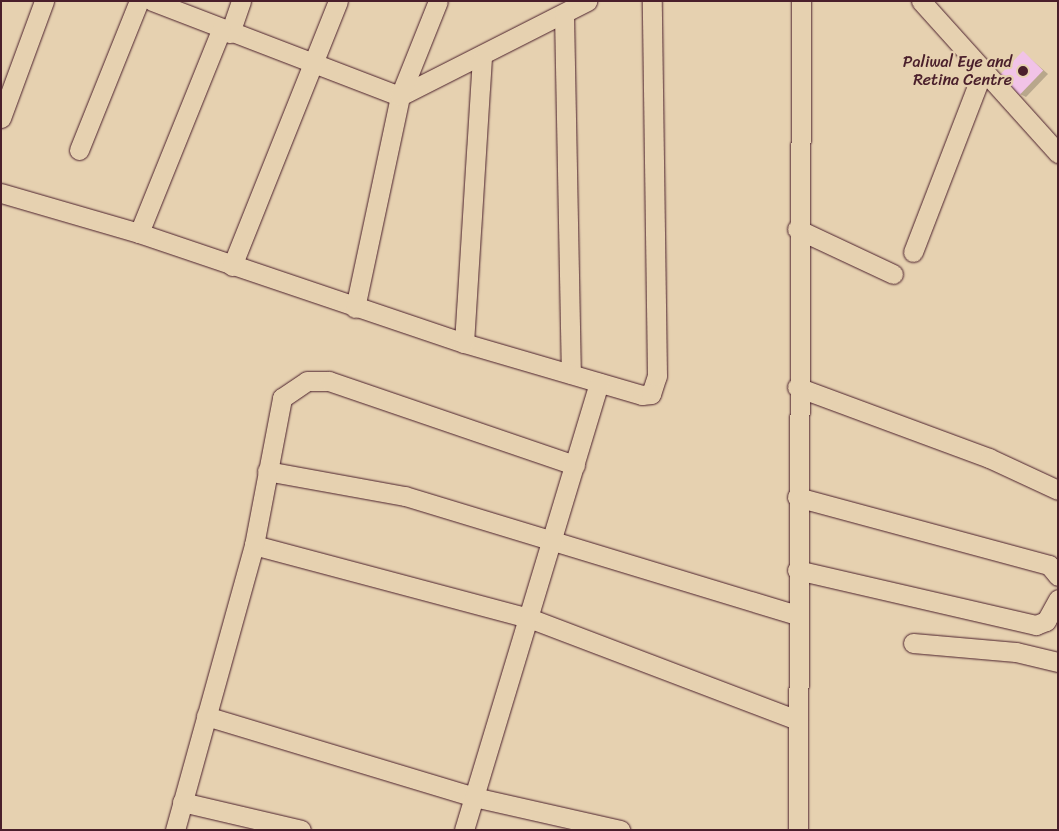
<!DOCTYPE html>
<html>
<head>
<meta charset="utf-8">
<style>
  body { margin:0 }
  #map { position:relative; width:1059px; height:831px; overflow:hidden; background:#e6d1b0; font-family:Sriracha,sans-serif }
  div>[style] { position:absolute }
  [style*='--x'] { left:calc(var(--x)*1px); top:calc(var(--y)*1px); width:calc(var(--w)*1px); rotate:calc(var(--a)*1deg) }
  .shadow>* { inset:0; background:#0003 }
  .building>* { inset:0; background:#f1c3e7; transform-origin:0 0 }
  .roads { filter:drop-shadow(0 0 1px #4a1f2b) drop-shadow(0 0 1px #4a1f2b) }
  .minor>* { height:19px; margin:-9.5px; padding:0 9.5px; transform-origin:9.5px; border-radius:9.5px; background:#e6d1b0 }
  .dots>* { width:14px; height:14px; translate:-50% -50%; box-sizing:border-box; border:2px solid #e6d1b0; border-radius:50% }
  span { translate:-50% -50%; white-space:nowrap; text-align:center; line-height:1.15; -webkit-text-stroke:4.5px #e6d1b0; paint-order:stroke }
  .poi-label { font-size:16px; color:#4a1f2b }
  .right { translate:-100% -50%; text-align:right }
  .frame { position:absolute; inset:0; border:2px solid #4a1f2b; pointer-events:none }
</style>
</head>
<body>
<div id="map">
  <div class="shadow">
    <i style="clip-path:polygon(1024px 53px,1048px 74px,1026px 97px,1020px 94px)"></i>
  </div>
  <div class="building">
    <i style="left:1023px;top:51px;width:28px;height:34px;rotate:44deg"></i>
  </div>
  <div class="roads">
    <div class="minor">
      <i style="--x:152;--y:1;--w:266;--a:21"></i>
      <i style="--x:400;--y:96;--w:210;--a:-26.9"></i>
      <i style="--x:921;--y:1;--w:205;--a:48"></i>
      <i style="--x:564;--y:14;--w:360;--a:88.9"></i>
      <i style="--x:230;--y:33;--w:34;--a:-71"></i>
      <i style="--x:1;--y:118;--w:125;--a:-69.8"></i>
      <i style="--x:79;--y:150;--w:161;--a:-68.1"></i>
      <i style="--x:1;--y:193;--w:144;--a:16.2"></i>
      <i style="--x:139;--y:233;--w:343;--a:18.7"></i>
      <i style="--x:464;--y:343;--w:185;--a:16.3"></i>
      <i style="--x:642;--y:395;--w:9;--a:-6"></i>
      <i style="--x:651;--y:394;--w:19;--a:-72"></i>
      <i style="--x:657;--y:376;--w:375;--a:-90.8"></i>
      <i style="--x:797;--y:229;--w:106;--a:25.1"></i>
      <i style="--x:139;--y:233;--w:219;--a:-68"></i>
      <i style="--x:913;--y:252;--w:194;--a:-68.9"></i>
      <i style="--x:232;--y:266;--w:285;--a:-68.2"></i>
      <i style="--x:355;--y:308;--w:217;--a:-78"></i>
      <i style="--x:400;--y:96;--w:102;--a:-68.2"></i>
      <i style="--x:464;--y:343;--w:287;--a:-86.4"></i>
      <i style="--x:797;--y:387;--w:205;--a:20.3"></i>
      <i style="--x:989;--y:458;--w:76;--a:24.9"></i>
      <i style="--x:267;--y:471;--w:140;--a:10.3"></i>
      <i style="--x:405;--y:496;--w:410;--a:16.9"></i>
      <i style="--x:797;--y:497;--w:261;--a:15.1"></i>
      <i style="--x:1049;--y:565;--w:14;--a:51"></i>
      <i style="--x:254;--y:545;--w:285;--a:14.9"></i>
      <i style="--x:529;--y:618;--w:287;--a:20.8"></i>
      <i style="--x:797;--y:570;--w:245;--a:13"></i>
      <i style="--x:1036;--y:625;--w:11;--a:-22"></i>
      <i style="--x:1046;--y:621;--w:25;--a:-61"></i>
      <i style="--x:913;--y:643;--w:103;--a:5"></i>
      <i style="--x:1016;--y:652;--w:43;--a:13.4"></i>
      <i style="--x:206;--y:716;--w:280;--a:16.8"></i>
      <i style="--x:474;--y:797;--w:150;--a:12.7"></i>
      <i style="--x:182;--y:802;--w:122;--a:13.2"></i>
      <i style="--x:175;--y:830;--w:296;--a:-74.5"></i>
      <i style="--x:254;--y:545;--w:150;--a:-79.2"></i>
      <i style="--x:282;--y:398;--w:30;--a:-34"></i>
      <i style="--x:307;--y:381;--w:22;--a:0"></i>
      <i style="--x:329;--y:381;--w:260;--a:18.9"></i>
      <i style="--x:464;--y:830;--w:467;--a:-73.2"></i>
      <i style="--x:798;--y:830;--w:829;--a:-89.79"></i>
    </div>
  </div>
  <div class="dots">
    <i style="left:1023px;top:71px;background:#4a1f2b"></i>
  </div>
  <div class="poi-label">
    <span class="right" style="left:1012px;top:71px">Paliwal Eye and<br>Retina Centre</span>
  </div>
  <div class="frame"></div>
</div>
</body>
</html>
